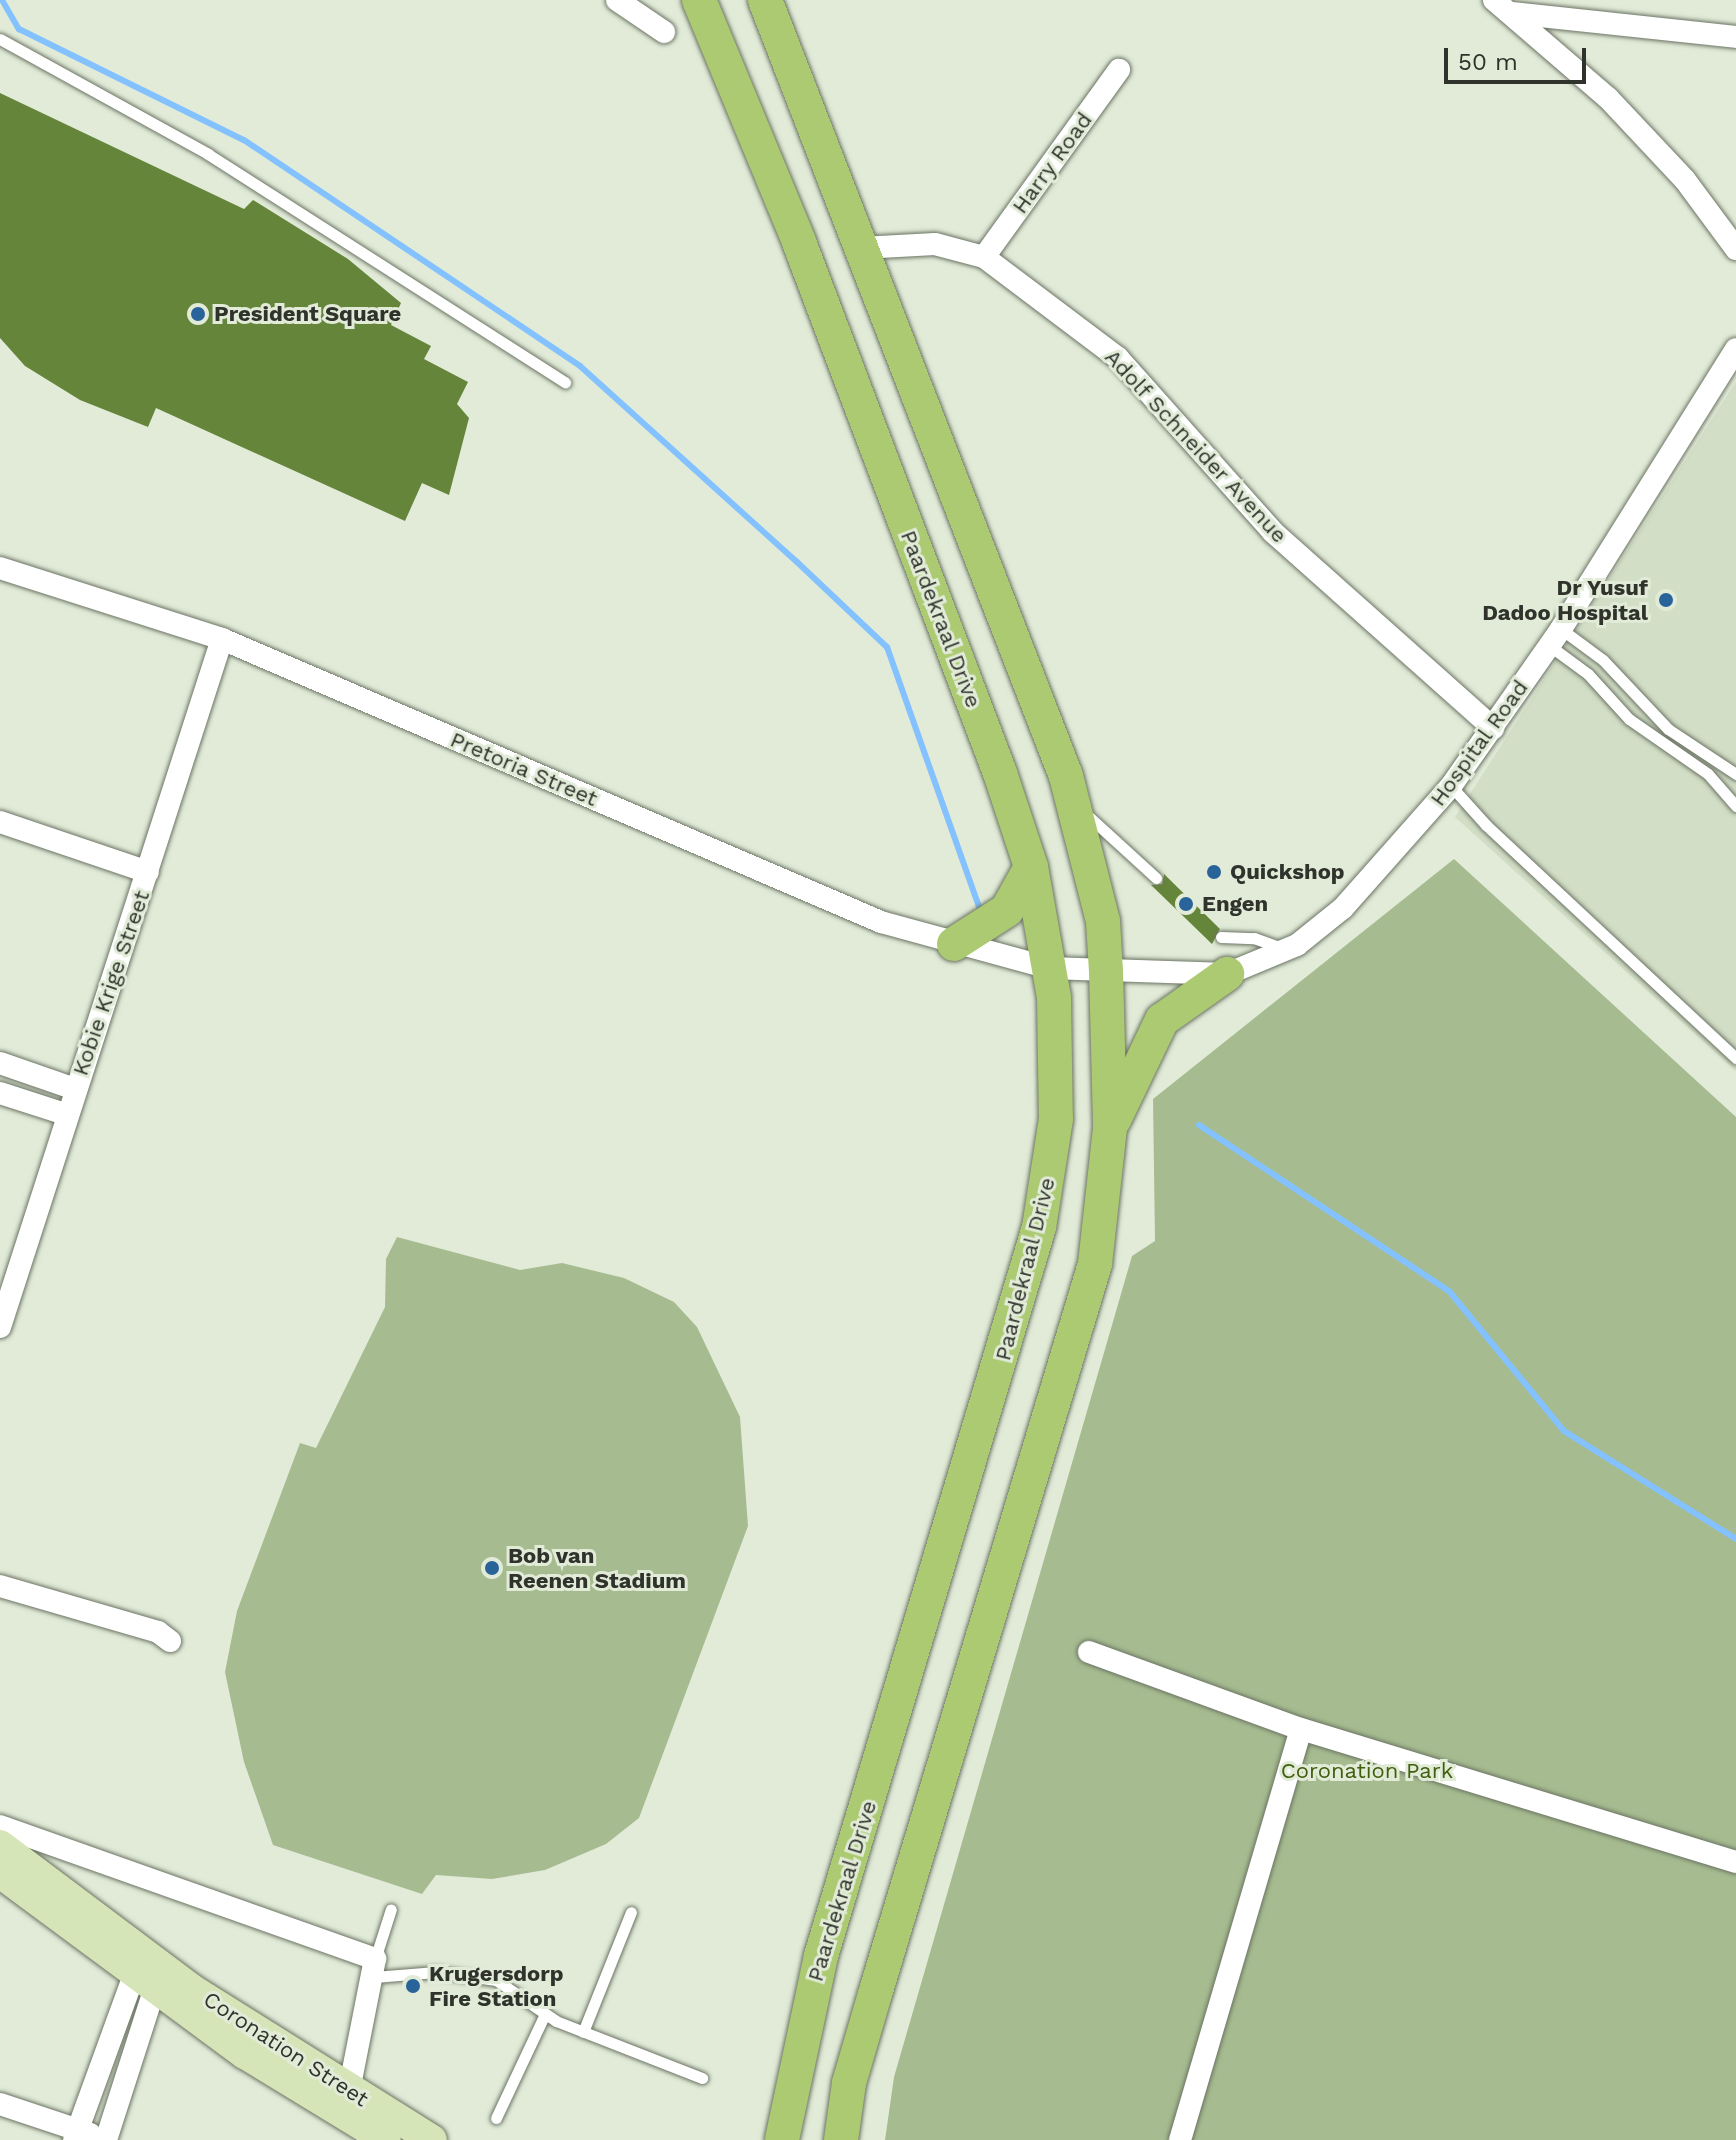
<!DOCTYPE html>
<html>
<head>
<meta charset="utf-8">
<style>
  body { margin:0 }
  #map { position:relative; width:1736px; height:2140px; overflow:hidden; background:#e1ebd8; font-family:"Work Sans",sans-serif }
  div>[style] { position:absolute }
  [style*='--x'] { left:calc(var(--x)*1px); top:calc(var(--y)*1px); width:calc(var(--w)*1px); rotate:calc(var(--a)*1deg) }
  .built>* { inset:0; background:#d2dec6 }
  .green>* { inset:0; background:#a6bc90 }
  .stream>* { height:6px; margin:-3px; padding:0 3px; transform-origin:3px; border-radius:3px; background:#84c1ff }
  .building>* { inset:0; background:#65853b }
  .roads { filter:drop-shadow(0 0 2px #6c7464) drop-shadow(0 0 2px #6c7464) }
  .service>* { height:11px; margin:-5.5px; padding:0 5.5px; transform-origin:5.5px; border-radius:5.5px; background:#fff }
  .minor>* { height:22px; margin:-11px; padding:0 11px; transform-origin:11px; border-radius:11px; background:#fff }
  .secondary>* { height:30px; margin:-15px; padding:0 15px; transform-origin:15px; border-radius:15px; background:#d5e5b8 }
  .primary>* { height:34px; margin:-17px; padding:0 17px; transform-origin:17px; border-radius:17px; background:#abca71 }
  .dots>* { width:22px; height:22px; translate:-50% -50%; box-sizing:border-box; border:4px solid #e1ebd8; border-radius:50% }
  span { translate:-50% -50%; white-space:nowrap; text-align:center; line-height:1.15; -webkit-text-stroke:6px #e1ebd8; paint-order:stroke }
  .street-label { font-size:22px; color:#30332c }
  .poi-label { font-size:22px; color:#30332c; font-weight:700 }
  .left { translate:0 -50%; text-align:left }
  .right { translate:-100% -50%; text-align:right }
  .park-label { font-size:22px; color:#405f0c }
  .scale { position:absolute; left:1444px; top:48px; width:142px; height:36px; box-sizing:border-box; border:4px solid #30332c; border-top:0; padding-left:10px; font-size:24px; line-height:28px; white-space:nowrap; color:#30332c; -webkit-text-stroke:6px #e1ebd8; paint-order:stroke }
</style>
</head>
<body>
<div id="map">
  <div class="built">
    <i style="clip-path:polygon(1736px 382px,1736px 1071px,1455px 817px)"></i>
  </div>
  <div class="green">
    <i style="clip-path:polygon(1454px 859px,1736px 1117px,1736px 2140px,885px 2140px,894px 2077px,1132px 1256px,1155px 1241px,1153px 1099px)"></i>
    <i style="clip-path:polygon(397px 1237px,520px 1270px,562px 1263px,624px 1278px,674px 1302px,697px 1327px,740px 1417px,748px 1526px,639px 1818px,606px 1844px,545px 1870px,492px 1879px,436px 1875px,422px 1894px,273px 1845px,244px 1762px,225px 1672px,237px 1611px,300px 1443px,316px 1448px,385px 1307px,386px 1259px)"></i>
  </div>
  <div class="stream">
    <i style="--x:2;--y:0;--w:34;--a:60"></i>
    <i style="--x:19;--y:29;--w:251;--a:26.3"></i>
    <i style="--x:244;--y:140;--w:405;--a:33.9"></i>
    <i style="--x:580;--y:366;--w:292;--a:42.1"></i>
    <i style="--x:797;--y:562;--w:124;--a:43.4"></i>
    <i style="--x:887;--y:647;--w:282;--a:70.5"></i>
    <i style="--x:1199;--y:1125;--w:300;--a:33.6"></i>
    <i style="--x:1449;--y:1291;--w:181;--a:50.6"></i>
    <i style="--x:1564;--y:1431;--w:203;--a:32.1"></i>
  </div>
  <div class="building">
    <i style="clip-path:polygon(0 93px,244px 209px,253px 200px,348px 259px,401px 303px,391px 325px,431px 346px,424px 359px,468px 382px,457px 404px,469px 418px,449px 495px,422px 483px,405px 521px,156px 408px,148px 427px,80px 400px,25px 366px,0 338px)"></i>
    <i style="clip-path:polygon(1164px 874px,1220px 929px,1212px 944px,1151px 885px,1162px 884px)"></i>
  </div>
  <div class="roads">
    <div class="service">
      <i style="--x:0;--y:39;--w:238;--a:28.9"></i>
      <i style="--x:208;--y:154;--w:424;--a:32.6"></i>
      <i style="--x:1561;--y:629;--w:52;--a:36.4"></i>
      <i style="--x:1603;--y:660;--w:95;--a:46.7"></i>
      <i style="--x:1668;--y:729;--w:82;--a:33.5"></i>
      <i style="--x:1550;--y:646;--w:47;--a:36.4"></i>
      <i style="--x:1588;--y:674;--w:61;--a:47.7"></i>
      <i style="--x:1629;--y:719;--w:96;--a:34.8"></i>
      <i style="--x:1708;--y:774;--w:43;--a:48.8"></i>
      <i style="--x:1451;--y:786;--w:52;--a:48.1"></i>
      <i style="--x:1486;--y:825;--w:342;--a:43"></i>
      <i style="--x:1086;--y:814;--w:95;--a:42.4"></i>
      <i style="--x:1221;--y:937;--w:33;--a:2"></i>
      <i style="--x:1254;--y:938;--w:30;--a:20"></i>
      <i style="--x:375;--y:1959;--w:52;--a:-72.3"></i>
      <i style="--x:374;--y:1977;--w:62;--a:-4.6"></i>
      <i style="--x:436;--y:1972;--w:61;--a:7.6"></i>
      <i style="--x:496;--y:1980;--w:73;--a:34.3"></i>
      <i style="--x:556;--y:2021;--w:157;--a:21.3"></i>
      <i style="--x:583;--y:2032;--w:129;--a:-68.2"></i>
      <i style="--x:496;--y:2118;--w:115;--a:-64.8"></i>
    </div>
    <div class="minor">
      <i style="--x:617;--y:0;--w:57;--a:34.2"></i>
      <i style="--x:1494;--y:0;--w:150;--a:40.7"></i>
      <i style="--x:1608;--y:98;--w:112;--a:46.8"></i>
      <i style="--x:1685;--y:180;--w:86;--a:53.5"></i>
      <i style="--x:1512;--y:13;--w:225;--a:6.1"></i>
      <i style="--x:861;--y:248;--w:74;--a:-3.1"></i>
      <i style="--x:935;--y:244;--w:51;--a:14.9"></i>
      <i style="--x:984;--y:257;--w:168;--a:37"></i>
      <i style="--x:1118;--y:358;--w:233;--a:48.3"></i>
      <i style="--x:1273;--y:532;--w:295;--a:41.7"></i>
      <i style="--x:984;--y:257;--w:231;--a:-54.2"></i>
      <i style="--x:0;--y:568;--w:233;--a:17.7"></i>
      <i style="--x:222;--y:639;--w:717;--a:23.24"></i>
      <i style="--x:881;--y:922;--w:174;--a:15.3"></i>
      <i style="--x:1049;--y:968;--w:178;--a:1.9"></i>
      <i style="--x:1227;--y:974;--w:76;--a:-22.5"></i>
      <i style="--x:1297;--y:945;--w:59;--a:-38.8"></i>
      <i style="--x:1343;--y:908;--w:163;--a:-48.5"></i>
      <i style="--x:1451;--y:786;--w:192;--a:-55"></i>
      <i style="--x:1561;--y:629;--w:330;--a:-58"></i>
      <i style="--x:0;--y:822;--w:156;--a:18.7"></i>
      <i style="--x:0;--y:1063;--w:79;--a:19.1"></i>
      <i style="--x:0;--y:1093;--w:68;--a:17.9"></i>
      <i style="--x:0;--y:1327;--w:723;--a:-72.12"></i>
      <i style="--x:0;--y:1586;--w:165;--a:16.2"></i>
      <i style="--x:158;--y:1632;--w:15;--a:37"></i>
      <i style="--x:1089;--y:1652;--w:226;--a:20"></i>
      <i style="--x:1301;--y:1729;--w:455;--a:17"></i>
      <i style="--x:0;--y:1826;--w:398;--a:19.5"></i>
      <i style="--x:375;--y:1959;--w:145;--a:101.2"></i>
      <i style="--x:0;--y:2104;--w:95;--a:18.4"></i>
      <i style="--x:74;--y:2140;--w:190;--a:-70"></i>
      <i style="--x:106;--y:2140;--w:173;--a:-72.2"></i>
      <i style="--x:1180;--y:2140;--w:428;--a:-73.6"></i>
    </div>
    <div class="secondary">
      <i style="--x:0;--y:1845;--w:241;--a:36.9"></i>
      <i style="--x:193;--y:1990;--w:282;--a:32.1"></i>
      <i style="--x:0;--y:1873;--w:305;--a:36.5"></i>
      <i style="--x:245;--y:2054;--w:165;--a:31.4"></i>
    </div>
    <div class="primary">
      <i style="--x:699;--y:0;--w:262;--a:67.5"></i>
      <i style="--x:799;--y:242;--w:568;--a:69.27"></i>
      <i style="--x:1000;--y:773;--w:99;--a:71.7"></i>
      <i style="--x:1031;--y:867;--w:133;--a:80"></i>
      <i style="--x:1054;--y:998;--w:121;--a:89.1"></i>
      <i style="--x:1056;--y:1119;--w:109;--a:98.9"></i>
      <i style="--x:1039;--y:1227;--w:761;--a:106.65"></i>
      <i style="--x:821;--y:1956;--w:188;--a:102"></i>
      <i style="--x:765;--y:0;--w:832;--a:68.8"></i>
      <i style="--x:1066;--y:776;--w:150;--a:75.7"></i>
      <i style="--x:1103;--y:921;--w:50;--a:86.6"></i>
      <i style="--x:1106;--y:971;--w:157;--a:88.5"></i>
      <i style="--x:1110;--y:1128;--w:137;--a:96.3"></i>
      <i style="--x:1095;--y:1264;--w:762;--a:106.77"></i>
      <i style="--x:875;--y:1994;--w:93;--a:106.3"></i>
      <i style="--x:849;--y:2083;--w:58;--a:98"></i>
      <i style="--x:954;--y:944;--w:63;--a:-32.7"></i>
      <i style="--x:1007;--y:910;--w:49;--a:-60.8"></i>
      <i style="--x:1114;--y:1120;--w:111;--a:-64.4"></i>
      <i style="--x:1162;--y:1020;--w:80;--a:-35.3"></i>
    </div>
  </div>
  <div class="dots">
    <i style="left:198px;top:314px;background:#28639a"></i>
    <i style="left:1666px;top:600px;background:#28639a"></i>
    <i style="left:1214px;top:872px;background:#28639a"></i>
    <i style="left:1186px;top:904px;background:#28639a"></i>
    <i style="left:492px;top:1568px;background:#28639a"></i>
    <i style="left:413px;top:1986px;background:#28639a"></i>
  </div>
  <div class="street-label">
    <span style="left:1052px;top:163px;rotate:-54deg">Harry Road</span>
    <span style="left:1196px;top:446px;rotate:47deg">Adolf Schneider Avenue</span>
    <span style="left:941px;top:619px;rotate:69deg">Paardekraal Drive</span>
    <span style="left:1479px;top:743px;rotate:-54deg">Hospital Road</span>
    <span style="left:524px;top:769px;rotate:23deg">Pretoria Street</span>
    <span style="left:111px;top:983px;rotate:-71deg">Kobie Krige Street</span>
    <span style="left:1025px;top:1269px;rotate:-76deg">Paardekraal Drive</span>
    <span style="left:842px;top:1891px;rotate:-73deg">Paardekraal Drive</span>
    <span style="left:286px;top:2049px;rotate:33deg">Coronation Street</span>
  </div>
  <div class="poi-label">
    <span class="left" style="left:214px;top:314px">President Square</span>
    <span class="right" style="left:1648px;top:600px">Dr Yusuf<br>Dadoo Hospital</span>
    <span class="left" style="left:1230px;top:872px">Quickshop</span>
    <span class="left" style="left:1202px;top:904px">Engen</span>
    <span class="left" style="left:508px;top:1568px">Bob van<br>Reenen Stadium</span>
    <span class="left" style="left:429px;top:1986px">Krugersdorp<br>Fire Station</span>
  </div>
  <div class="park-label">
    <span style="left:1367px;top:1771px">Coronation Park</span>
  </div>
  <div class="scale">50 m</div>
</div>
</body>
</html>
